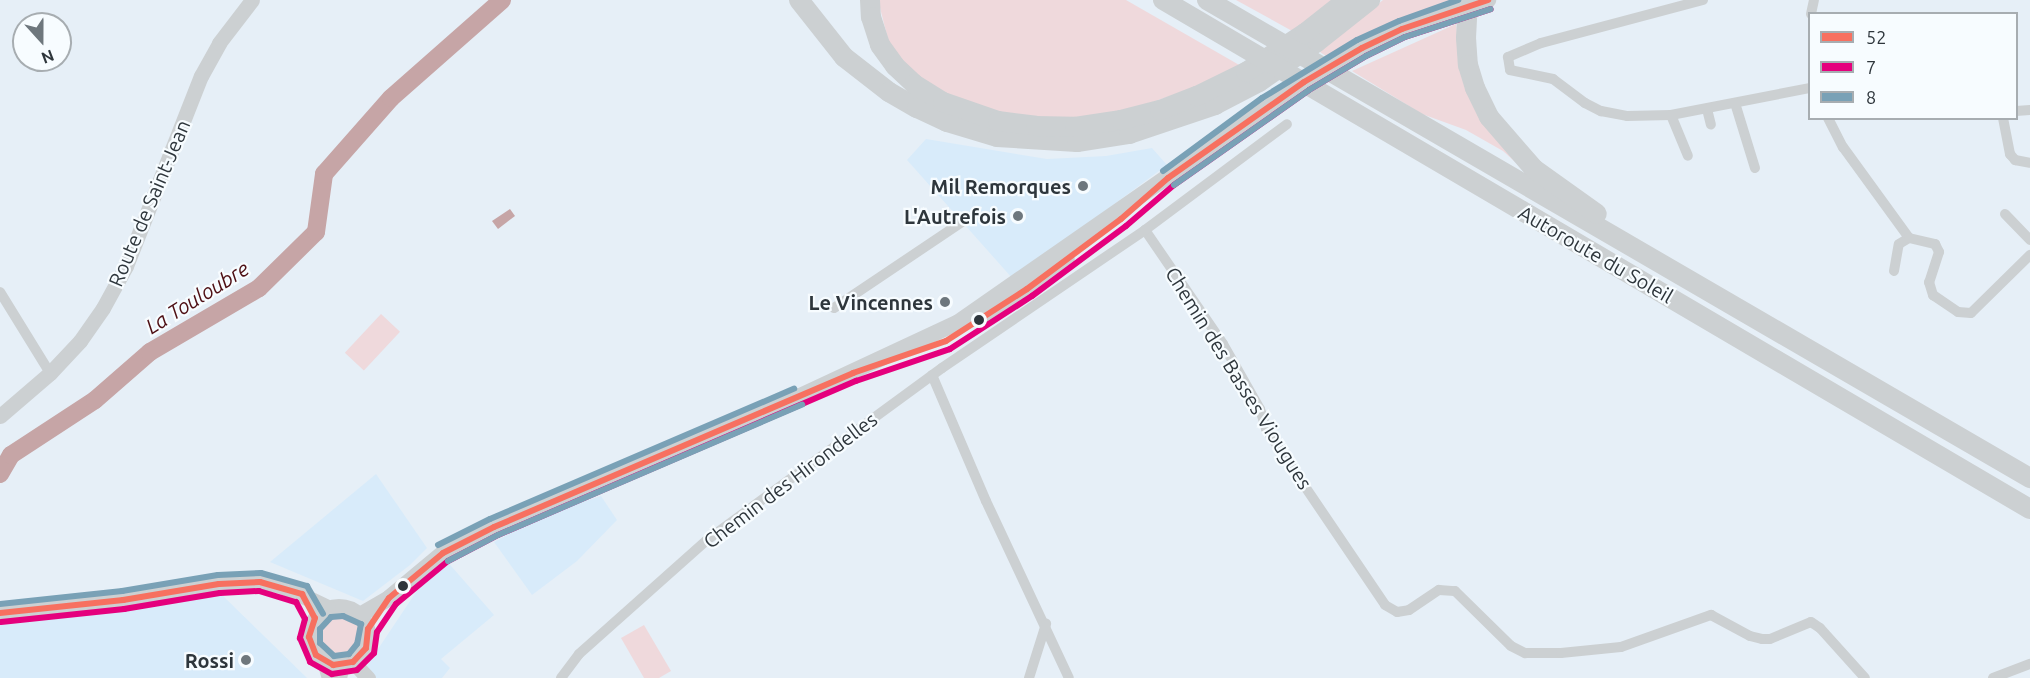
<!DOCTYPE html>
<html>
<head>
<meta charset="utf-8">
<style>
  body { margin:0 }
  #map { position:relative; width:2030px; height:678px; overflow:hidden; background:#e6eff7; font-family:Ubuntu,sans-serif }
  div>[style] { position:absolute }
  [style*='--x'] { left:calc(var(--x)*1px); top:calc(var(--y)*1px); width:calc(var(--w)*1px); rotate:calc(var(--a)*1deg) }
  .built>* { inset:0; background:#d8ebfa }
  .green>* { inset:0; background:#efd9dc; transform-origin:0 0 }
  .round { border-radius:50% }
  .water>* { inset:0; background:#c6a5a6 }
  .river>* { height:18px; margin:-9px; padding:0 9px; transform-origin:9px; border-radius:9px; background:#c6a5a6 }
  .street>* { height:10px; margin:-5px; padding:0 5px; transform-origin:5px; border-radius:5px; background:#ccd0d2 }
  .secondary>* { height:15px; margin:-7.5px; padding:0 7.5px; transform-origin:7.5px; border-radius:7.5px; background:#ccd0d2 }
  .primary>* { height:16px; margin:-8px; padding:0 8px; transform-origin:8px; border-radius:8px; background:#ccd0d2 }
  .primary>.ring { margin:-8px; padding:0; box-sizing:content-box; background:none; border:16px solid #ccd0d2; border-radius:50% }
  .highway>* { height:20px; margin:-10px; padding:0 10px; transform-origin:10px; border-radius:10px; background:#ccd0d2 }
  .bus-1>* { height:6px; margin:-3px; padding:0 3px; transform-origin:3px; border-radius:3px; background:#f77060 }
  .bus-2>* { height:6px; margin:-3px; padding:0 3px; transform-origin:3px; border-radius:3px; background:#e5007d }
  .bus-3>* { height:6px; margin:-3px; padding:0 3px; transform-origin:3px; border-radius:3px; background:#79a1b6 }
  .dots>* { width:16px; height:16px; translate:-50% -50%; box-sizing:border-box; border:3px solid #f7fcff; border-radius:50% }
  span { translate:-50% -50%; white-space:nowrap; text-align:center; line-height:1.15; -webkit-text-stroke:4.5px #f7fcff; paint-order:stroke }
  .poi-label { font-size:20px; color:#2e363c; font-weight:700 }
  .right { translate:-100% -50%; text-align:right }
  .street-label { font-size:20px; color:#2e363c }
  .water-label { font-size:21px; color:#4e0f14; font-style:italic }
  .legend { position:absolute; left:1808px; top:12px; width:210px; height:108px; box-sizing:border-box; background:#f7fcff; border:2px solid #a7adb1; margin:0; padding:8px 10px; list-style:none; font-size:18px; color:#2e363c }
  .legend li { display:flex; align-items:center; gap:12px; height:30px }
  .legend b { width:30px; border:2px solid #a7adb1 }
  .north { position:absolute; left:12px; top:12px; width:60px; height:60px; box-sizing:border-box; background:#f7fcff; border:2px solid #a7adb1; border-radius:50%; rotate:159deg; font-size:16px; font-weight:700; line-height:24px; text-align:center; color:#2e363c }
  .north::after { content:''; display:block; margin:auto; width:21px; height:27px; background:#6e777d; clip-path:polygon(50% 0,100% 100%,50% 72%,0 100%) }
</style>
</head>
<body>
<div id="map">
  <div class="built">
    <i style="clip-path:polygon(926px 139px,1047px 159px,1106px 156px,1152px 148px,1167px 165px,1013px 279px,907px 160px)"></i>
    <i style="clip-path:polygon(376px 474px,427px 548px,410px 565px,363px 601px,270px 562px)"></i>
    <i style="clip-path:polygon(601px 496px,617px 520px,577px 561px,532px 595px,494px 542px,546px 514px)"></i>
    <i style="clip-path:polygon(445px 559px,494px 615px,441px 659px,450px 668px,442px 678px,376px 678px,366px 667px,426px 577px)"></i>
    <i style="clip-path:polygon(220px 593px,307px 678px,0 678px,0 620px)"></i>
  </div>
  <div class="green">
    <i style="clip-path:polygon(878px 0,1126px 0,1241px 66px,1197px 87px,1129px 110px,1063px 119px,1017px 117px,949px 96px,912px 71px,889px 43px)"></i>
    <i style="clip-path:polygon(1236px 0,1334px 0,1294px 32px)"></i>
    <i style="clip-path:polygon(1383px 0,1451px 0,1392px 24px,1329px 58px,1320px 52px)"></i>
    <i style="clip-path:polygon(1456px 24px,1459px 51px,1530px 175px,1503px 151px,1466px 130px,1422px 114px,1352px 71px)"></i>
    <i style="left:381px;top:314px;width:26px;height:53px;rotate:43deg"></i>
    <i class="round" style="left:318px;top:613px;width:44px;height:44px"></i>
    <i style="clip-path:polygon(644px 625px,671px 671px,659px 678px,644px 678px,621px 638px)"></i>
  </div>
  <div class="water">
    <i style="clip-path:polygon(510px 209px,515px 216px,498px 229px,492px 221px)"></i>
  </div>
  <div class="river">
    <i style="--x:0;--y:474;--w:22;--a:-60"></i>
    <i style="--x:11;--y:455;--w:100;--a:-33.2"></i>
    <i style="--x:95;--y:400;--w:73;--a:-41.1"></i>
    <i style="--x:150;--y:352;--w:126;--a:-30.4"></i>
    <i style="--x:259;--y:288;--w:80;--a:-44.5"></i>
    <i style="--x:316;--y:232;--w:59;--a:-82.1"></i>
    <i style="--x:324;--y:174;--w:101;--a:-48.6"></i>
    <i style="--x:391;--y:98;--w:148;--a:-41.4"></i>
  </div>
  <div class="street">
    <i style="--x:1703;--y:0;--w:168;--a:165.1"></i>
    <i style="--x:1541;--y:43;--w:36;--a:157"></i>
    <i style="--x:1508;--y:57;--w:13;--a:81"></i>
    <i style="--x:1510;--y:70;--w:44;--a:11.8"></i>
    <i style="--x:1553;--y:79;--w:40;--a:37"></i>
    <i style="--x:1585;--y:103;--w:18;--a:27"></i>
    <i style="--x:1601;--y:111;--w:26;--a:11"></i>
    <i style="--x:1627;--y:116;--w:44;--a:-1.3"></i>
    <i style="--x:1671;--y:115;--w:142;--a:-11"></i>
    <i style="--x:1811;--y:14;--w:14;--a:-78"></i>
    <i style="--x:1735;--y:103;--w:68;--a:72.9"></i>
    <i style="--x:1707;--y:109;--w:16;--a:76"></i>
    <i style="--x:2016;--y:111;--w:14;--a:-4"></i>
    <i style="--x:1671;--y:115;--w:44;--a:67.5"></i>
    <i style="--x:1828;--y:118;--w:33;--a:63"></i>
    <i style="--x:1843;--y:147;--w:112;--a:54"></i>
    <i style="--x:2003;--y:118;--w:37;--a:79"></i>
    <i style="--x:2010;--y:154;--w:8;--a:50"></i>
    <i style="--x:2015;--y:160;--w:15;--a:11"></i>
    <i style="--x:2005;--y:214;--w:36;--a:46"></i>
    <i style="--x:1145;--y:230;--w:138;--a:55.6"></i>
    <i style="--x:1223;--y:344;--w:75;--a:60.4"></i>
    <i style="--x:1260;--y:409;--w:21;--a:73"></i>
    <i style="--x:1266;--y:429;--w:212;--a:55.9"></i>
    <i style="--x:1385;--y:605;--w:14;--a:30"></i>
    <i style="--x:1397;--y:612;--w:12;--a:-9"></i>
    <i style="--x:1409;--y:610;--w:36;--a:-34"></i>
    <i style="--x:1439;--y:590;--w:16;--a:4"></i>
    <i style="--x:1455;--y:591;--w:78;--a:44.5"></i>
    <i style="--x:1511;--y:646;--w:16;--a:27"></i>
    <i style="--x:1525;--y:653;--w:36;--a:0"></i>
    <i style="--x:1561;--y:653;--w:60;--a:-5.7"></i>
    <i style="--x:1621;--y:647;--w:96;--a:-19.6"></i>
    <i style="--x:1711;--y:615;--w:44;--a:28.3"></i>
    <i style="--x:1750;--y:636;--w:12;--a:14"></i>
    <i style="--x:1762;--y:639;--w:8;--a:0"></i>
    <i style="--x:1770;--y:639;--w:44;--a:-22.5"></i>
    <i style="--x:1811;--y:622;--w:11;--a:34"></i>
    <i style="--x:1820;--y:628;--w:67;--a:48"></i>
    <i style="--x:1894;--y:271;--w:27;--a:-80"></i>
    <i style="--x:1899;--y:244;--w:12;--a:-31"></i>
    <i style="--x:1909;--y:238;--w:27;--a:13"></i>
    <i style="--x:1935;--y:244;--w:9;--a:63"></i>
    <i style="--x:1939;--y:252;--w:32;--a:108"></i>
    <i style="--x:1929;--y:282;--w:14;--a:73"></i>
    <i style="--x:1933;--y:295;--w:30;--a:34"></i>
    <i style="--x:1958;--y:312;--w:13;--a:4"></i>
    <i style="--x:1971;--y:313;--w:83;--a:-44.5"></i>
    <i style="--x:0;--y:292;--w:95;--a:58.3"></i>
    <i style="--x:834;--y:308;--w:158;--a:-33.9"></i>
    <i style="--x:932;--y:375;--w:137;--a:66.8"></i>
    <i style="--x:986;--y:501;--w:195;--a:64.9"></i>
    <i style="--x:561;--y:678;--w:30;--a:-53"></i>
    <i style="--x:579;--y:654;--w:171;--a:-41.7"></i>
    <i style="--x:707;--y:540;--w:291;--a:-36.2"></i>
    <i style="--x:942;--y:368;--w:245;--a:-34.2"></i>
    <i style="--x:1145;--y:230;--w:177;--a:-36.7"></i>
    <i style="--x:1029;--y:678;--w:57;--a:-72.5"></i>
    <i style="--x:1993;--y:678;--w:40;--a:-21"></i>
  </div>
  <div class="secondary">
    <i style="--x:0;--y:416;--w:66;--a:-40.7"></i>
    <i style="--x:50;--y:373;--w:44;--a:-46.8"></i>
    <i style="--x:80;--y:341;--w:40;--a:-55.1"></i>
    <i style="--x:103;--y:308;--w:48;--a:-61.3"></i>
    <i style="--x:126;--y:266;--w:204;--a:-68.5"></i>
    <i style="--x:201;--y:76;--w:38;--a:-61"></i>
    <i style="--x:219;--y:43;--w:54;--a:-52.5"></i>
    <i style="--x:324;--y:661;--w:18;--a:74"></i>
    <i style="--x:353;--y:662;--w:22;--a:47"></i>
    <i style="--x:339;--y:678;--w:13;--a:-77"></i>
  </div>
  <div class="primary">
    <i style="--x:988;--y:316;--w:97;--a:-35.8"></i>
    <i class="ring" style="left:310px;top:607px;width:42px;height:42px"></i>
    <i style="--x:0;--y:613;--w:124;--a:-6"></i>
    <i style="--x:123;--y:600;--w:97;--a:-9.5"></i>
    <i style="--x:219;--y:584;--w:41;--a:-2.8"></i>
    <i style="--x:260;--y:582;--w:22;--a:10"></i>
    <i style="--x:282;--y:586;--w:51;--a:25.6"></i>
    <i style="--x:360;--y:615;--w:34;--a:-30"></i>
    <i style="--x:389;--y:598;--w:70;--a:-39.8"></i>
    <i style="--x:443;--y:553;--w:57;--a:-27"></i>
    <i style="--x:494;--y:527;--w:331;--a:-23.2"></i>
    <i style="--x:798;--y:397;--w:175;--a:-25"></i>
    <i style="--x:957;--y:323;--w:422;--a:-34.8"></i>
    <i style="--x:1304;--y:82;--w:67;--a:-30.4"></i>
    <i style="--x:1362;--y:48;--w:44;--a:-25.4"></i>
    <i style="--x:1402;--y:29;--w:91;--a:-18.6"></i>
  </div>
  <div class="highway">
    <i style="--x:799;--y:0;--w:73;--a:51.7"></i>
    <i style="--x:844;--y:57;--w:57;--a:37.9"></i>
    <i style="--x:889;--y:92;--w:32;--a:30"></i>
    <i style="--x:917;--y:108;--w:33;--a:25"></i>
    <i style="--x:947;--y:122;--w:52;--a:16.7"></i>
    <i style="--x:997;--y:137;--w:80;--a:3.6"></i>
    <i style="--x:1077;--y:142;--w:53;--a:-8.7"></i>
    <i style="--x:1129;--y:134;--w:91;--a:-18.6"></i>
    <i style="--x:1215;--y:105;--w:50;--a:-27.6"></i>
    <i style="--x:1259;--y:82;--w:70;--a:-34.6"></i>
    <i style="--x:1317;--y:42;--w:68;--a:-38.4"></i>
    <i style="--x:870;--y:0;--w:17;--a:87"></i>
    <i style="--x:871;--y:17;--w:29;--a:72"></i>
    <i style="--x:880;--y:45;--w:26;--a:54"></i>
    <i style="--x:895;--y:66;--w:26;--a:43"></i>
    <i style="--x:914;--y:84;--w:34;--a:32"></i>
    <i style="--x:943;--y:102;--w:58;--a:19.1"></i>
    <i style="--x:998;--y:121;--w:38;--a:7"></i>
    <i style="--x:1036;--y:126;--w:39;--a:1"></i>
    <i style="--x:1075;--y:127;--w:47;--a:-8.7"></i>
    <i style="--x:1121;--y:120;--w:40;--a:-14.4"></i>
    <i style="--x:1160;--y:110;--w:40;--a:-21"></i>
    <i style="--x:1197;--y:96;--w:55;--a:-26.1"></i>
    <i style="--x:1246;--y:72;--w:71;--a:-33.5"></i>
    <i style="--x:1305;--y:33;--w:53;--a:-38.2"></i>
    <i style="--x:1163;--y:0;--w:1005;--a:30.42"></i>
    <i style="--x:1207;--y:0;--w:952;--a:30.15"></i>
    <i style="--x:1468;--y:0;--w:38;--a:93"></i>
    <i style="--x:1466;--y:38;--w:27;--a:86"></i>
    <i style="--x:1468;--y:65;--w:24;--a:73"></i>
    <i style="--x:1475;--y:88;--w:32;--a:64"></i>
    <i style="--x:1489;--y:117;--w:69;--a:49.1"></i>
    <i style="--x:1534;--y:169;--w:77;--a:35.5"></i>
  </div>
  <div class="bus-1">
    <i style="--x:0;--y:613;--w:124;--a:-6"></i>
    <i style="--x:123;--y:600;--w:97;--a:-9.5"></i>
    <i style="--x:219;--y:584;--w:41;--a:-2.8"></i>
    <i style="--x:260;--y:582;--w:44;--a:15.9"></i>
    <i style="--x:302;--y:594;--w:27;--a:62"></i>
    <i style="--x:315;--y:618;--w:20;--a:108"></i>
    <i style="--x:309;--y:637;--w:19;--a:69"></i>
    <i style="--x:316;--y:655;--w:20;--a:30"></i>
    <i style="--x:333;--y:665;--w:20;--a:-9"></i>
    <i style="--x:353;--y:662;--w:19;--a:-47"></i>
    <i style="--x:366;--y:648;--w:19;--a:-84"></i>
    <i style="--x:368;--y:629;--w:37;--a:-56"></i>
    <i style="--x:389;--y:598;--w:70;--a:-39.8"></i>
    <i style="--x:443;--y:553;--w:57;--a:-27"></i>
    <i style="--x:494;--y:527;--w:391;--a:-23.2"></i>
    <i style="--x:853;--y:373;--w:98;--a:-19"></i>
    <i style="--x:946;--y:341;--w:96;--a:-32.7"></i>
    <i style="--x:1027;--y:289;--w:117;--a:-36.7"></i>
    <i style="--x:1121;--y:219;--w:62;--a:-41.1"></i>
    <i style="--x:1168;--y:178;--w:166;--a:-35.2"></i>
    <i style="--x:1304;--y:82;--w:67;--a:-30.4"></i>
    <i style="--x:1362;--y:48;--w:44;--a:-25.4"></i>
    <i style="--x:1402;--y:29;--w:91;--a:-18.6"></i>
  </div>
  <div class="bus-2">
    <i style="--x:1;--y:622;--w:124;--a:-6"></i>
    <i style="--x:124;--y:609;--w:97;--a:-9.5"></i>
    <i style="--x:220;--y:593;--w:39;--a:-3"></i>
    <i style="--x:259;--y:591;--w:39;--a:17"></i>
    <i style="--x:296;--y:602;--w:19;--a:62"></i>
    <i style="--x:305;--y:619;--w:20;--a:105"></i>
    <i style="--x:300;--y:638;--w:26;--a:67"></i>
    <i style="--x:310;--y:662;--w:25;--a:29"></i>
    <i style="--x:332;--y:674;--w:25;--a:-9"></i>
    <i style="--x:357;--y:670;--w:24;--a:-45"></i>
    <i style="--x:374;--y:653;--w:21;--a:-82"></i>
    <i style="--x:377;--y:632;--w:34;--a:-56"></i>
    <i style="--x:396;--y:604;--w:67;--a:-39.6"></i>
    <i style="--x:448;--y:561;--w:56;--a:-27.5"></i>
    <i style="--x:498;--y:535;--w:390;--a:-23.3"></i>
    <i style="--x:856;--y:381;--w:99;--a:-18.8"></i>
    <i style="--x:950;--y:349;--w:98;--a:-32.9"></i>
    <i style="--x:1032;--y:296;--w:117;--a:-36.7"></i>
    <i style="--x:1126;--y:226;--w:63;--a:-40.5"></i>
    <i style="--x:1174;--y:185;--w:165;--a:-35.1"></i>
    <i style="--x:1309;--y:90;--w:66;--a:-30.8"></i>
    <i style="--x:1366;--y:56;--w:43;--a:-26"></i>
    <i style="--x:1405;--y:37;--w:90;--a:-18"></i>
  </div>
  <div class="bus-3">
    <i style="--x:1163;--y:171;--w:123;--a:-36.4"></i>
    <i style="--x:1262;--y:98;--w:111;--a:-31.4"></i>
    <i style="--x:1357;--y:40;--w:46;--a:-24.3"></i>
    <i style="--x:1399;--y:21;--w:63;--a:-19.6"></i>
    <i style="--x:1174;--y:185;--w:165;--a:-35.1"></i>
    <i style="--x:1309;--y:90;--w:66;--a:-30.8"></i>
    <i style="--x:1366;--y:56;--w:43;--a:-26"></i>
    <i style="--x:1405;--y:37;--w:90;--a:-18"></i>
    <i style="--x:438;--y:545;--w:58;--a:-26.6"></i>
    <i style="--x:490;--y:519;--w:331;--a:-23.2"></i>
    <i style="--x:448;--y:561;--w:56;--a:-27.5"></i>
    <i style="--x:498;--y:535;--w:331;--a:-23.2"></i>
    <i style="--x:0;--y:604;--w:123;--a:-6.1"></i>
    <i style="--x:122;--y:591;--w:97;--a:-9.5"></i>
    <i style="--x:218;--y:575;--w:43;--a:-2.7"></i>
    <i style="--x:261;--y:573;--w:48;--a:15.8"></i>
    <i style="--x:307;--y:586;--w:32;--a:60"></i>
    <i style="--x:343;--y:616;--w:20;--a:24"></i>
    <i style="--x:361;--y:624;--w:20;--a:101"></i>
    <i style="--x:357;--y:644;--w:13;--a:129"></i>
    <i style="--x:349;--y:654;--w:15;--a:172"></i>
    <i style="--x:334;--y:656;--w:19;--a:-137"></i>
    <i style="--x:320;--y:643;--w:14;--a:-90"></i>
    <i style="--x:320;--y:629;--w:16;--a:-47"></i>
    <i style="--x:331;--y:617;--w:12;--a:-5"></i>
  </div>
  <div class="dots">
    <i style="left:1083px;top:186px;background:#6e777d"></i>
    <i style="left:1018px;top:216px;background:#6e777d"></i>
    <i style="left:945px;top:302px;background:#6e777d"></i>
    <i style="left:979px;top:320px;background:#2e363c"></i>
    <i style="left:403px;top:586px;background:#2e363c"></i>
    <i style="left:246px;top:660px;background:#6e777d"></i>
  </div>
  <div class="poi-label">
    <span class="right" style="left:1071px;top:186px">Mil Remorques</span>
    <span class="right" style="left:1006px;top:216px">L'Autrefois</span>
    <span class="right" style="left:933px;top:302px">Le Vincennes</span>
    <span class="right" style="left:234px;top:660px">Rossi</span>
  </div>
  <div class="street-label">
    <span style="left:149px;top:203px;rotate:-67deg">Route de Saint-Jean</span>
    <span style="left:1596px;top:254px;rotate:30deg">Autoroute du Soleil</span>
    <span style="left:1239px;top:378px;rotate:58deg">Chemin des Basses Viougues</span>
    <span style="left:790px;top:480px;rotate:-37deg">Chemin des Hirondelles</span>
  </div>
  <div class="water-label">
    <span style="left:197px;top:297px;rotate:-32deg">La Touloubre</span>
  </div>
  <ul class="legend">
  <li><b style="height:8px;background:#f77060"></b>52</li>
  <li><b style="height:8px;background:#e5007d"></b>7</li>
  <li><b style="height:8px;background:#79a1b6"></b>8</li>
  </ul>
  <div class="north">N</div>
</div>
</body>
</html>
